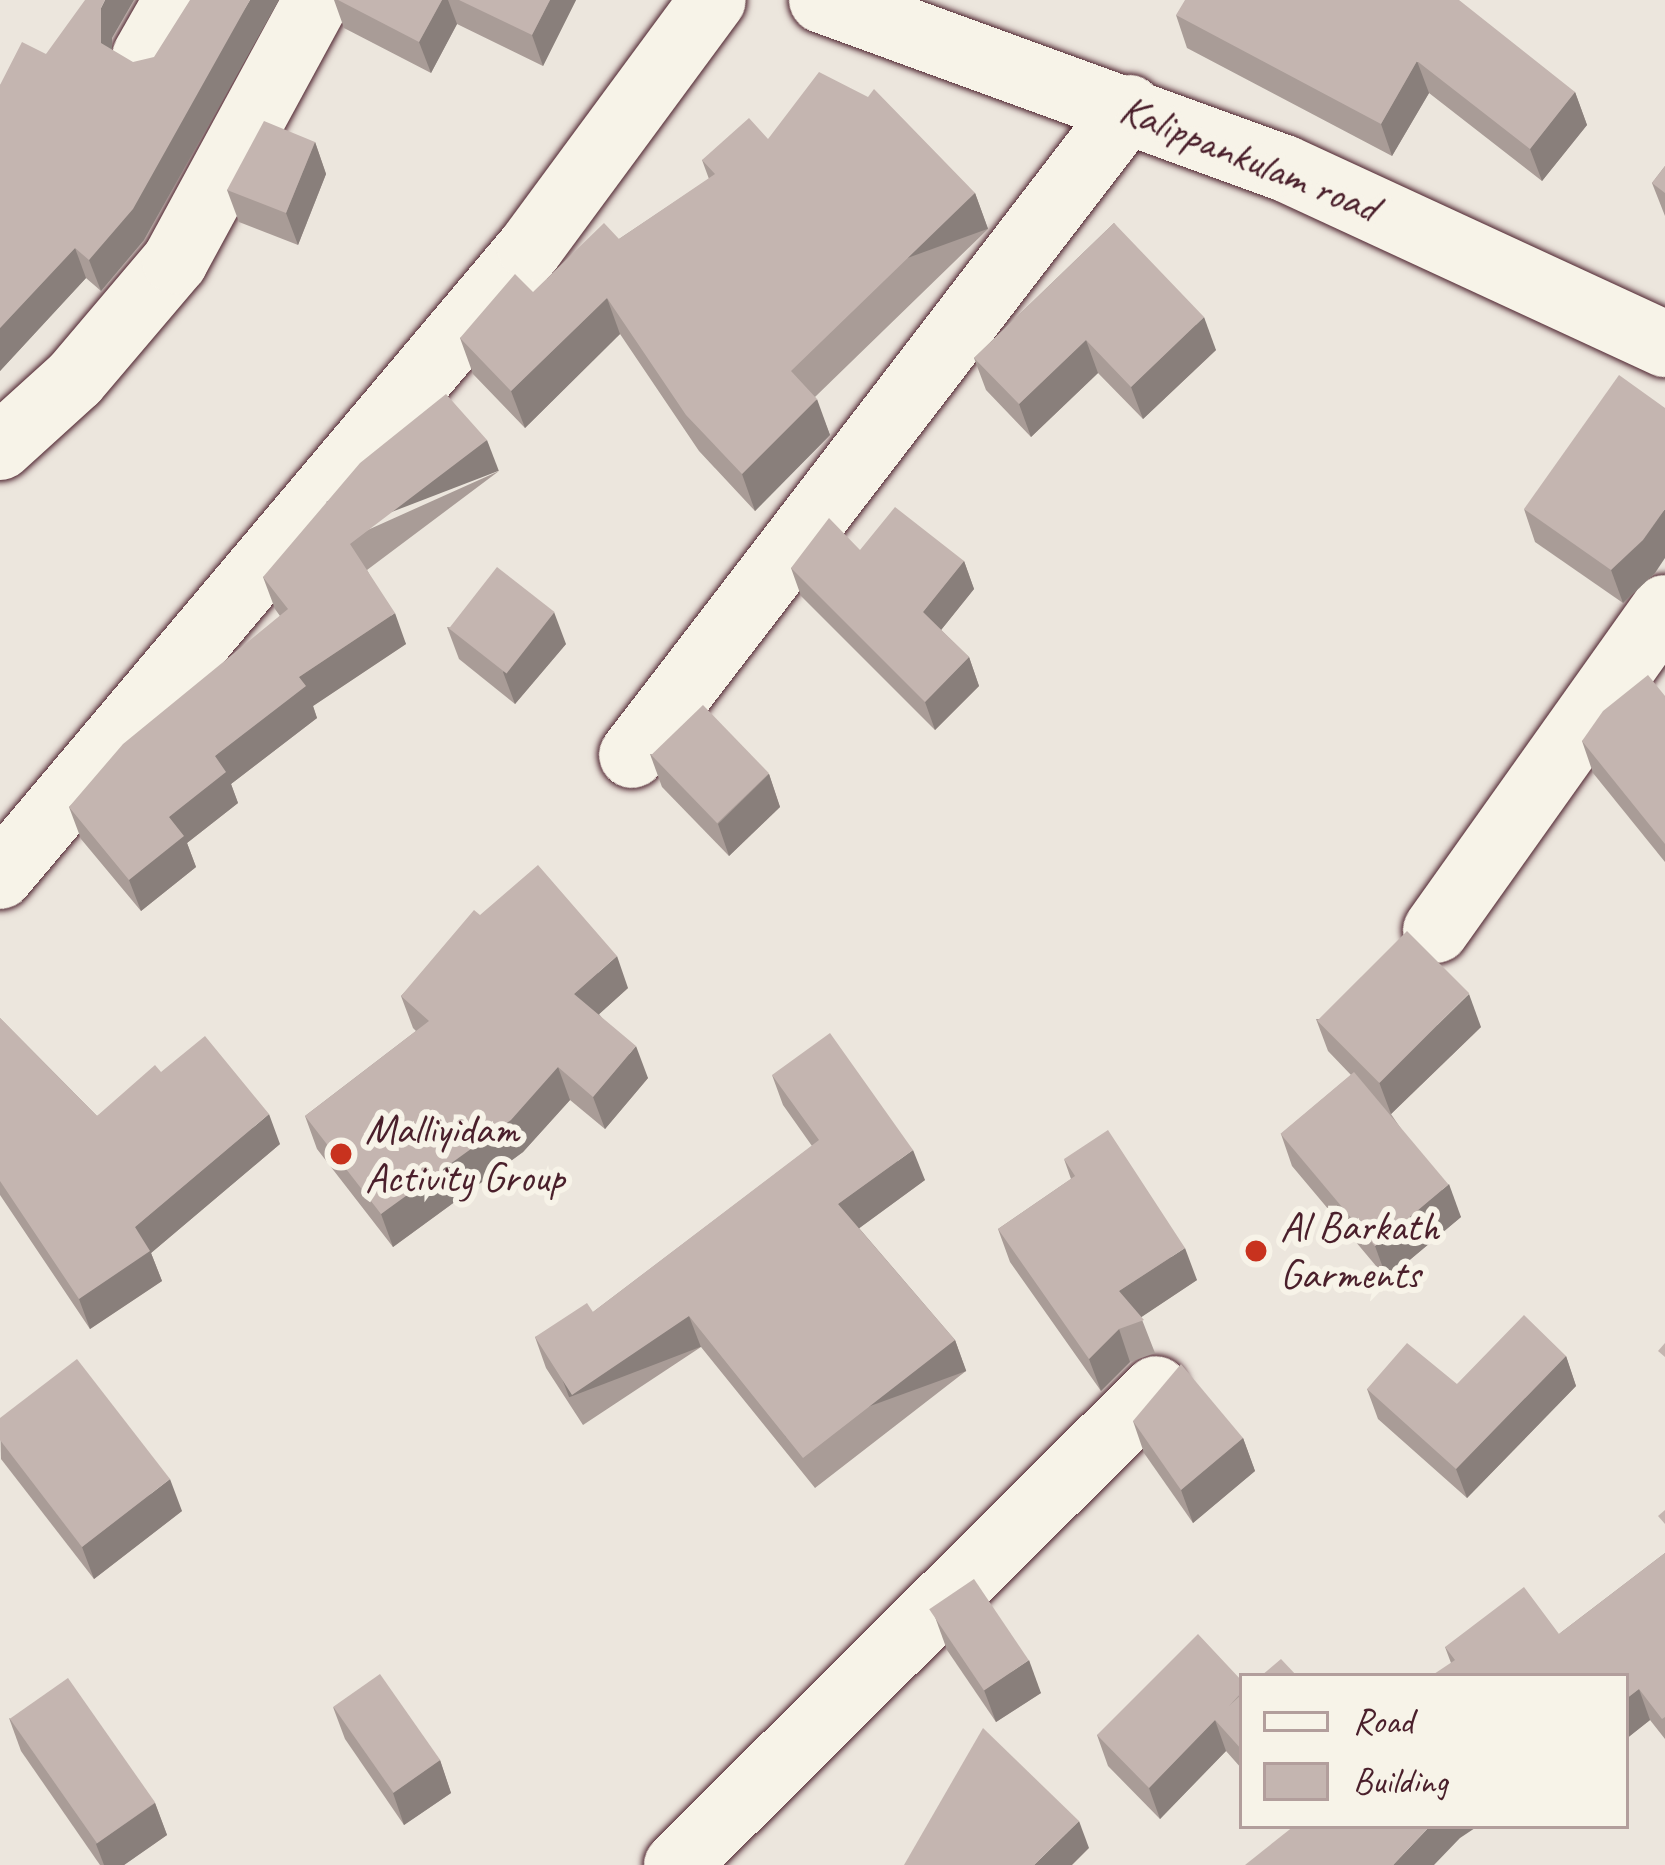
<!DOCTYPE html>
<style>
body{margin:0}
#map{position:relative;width:1665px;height:1865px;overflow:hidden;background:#ece6dd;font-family:Caveat,sans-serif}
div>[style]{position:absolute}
.roads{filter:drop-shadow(0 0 3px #4a1f2b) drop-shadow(0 0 3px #4a1f2b)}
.street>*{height:66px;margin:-33px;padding:0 33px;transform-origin:33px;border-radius:33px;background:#f7f3e8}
.secondary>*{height:66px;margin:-33px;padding:0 33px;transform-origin:33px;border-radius:33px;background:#f7f3e8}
.wall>*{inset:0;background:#a99c97}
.shaded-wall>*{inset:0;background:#897f7b;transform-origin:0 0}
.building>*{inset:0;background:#c4b5b0;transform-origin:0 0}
.dots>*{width:33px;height:33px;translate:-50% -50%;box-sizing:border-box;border:6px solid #f7f3e8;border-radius:50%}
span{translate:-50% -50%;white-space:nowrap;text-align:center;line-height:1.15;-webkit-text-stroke:12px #f7f3e8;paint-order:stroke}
.street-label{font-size:42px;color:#4a1f2b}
.poi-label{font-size:42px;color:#4a1f2b}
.left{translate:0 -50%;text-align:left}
.legend{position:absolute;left:1239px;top:1673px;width:390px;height:156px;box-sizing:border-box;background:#f7f3e8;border:3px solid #b29e9c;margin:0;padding:15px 21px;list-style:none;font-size:36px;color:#4a1f2b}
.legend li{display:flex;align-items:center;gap:24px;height:60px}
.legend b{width:60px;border:3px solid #b29e9c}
</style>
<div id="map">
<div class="roads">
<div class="street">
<i style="left:145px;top:56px;width:64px;rotate:-60.3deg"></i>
<i style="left:0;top:447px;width:101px;rotate:-42.2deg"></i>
<i style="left:75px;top:379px;width:155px;rotate:-49.7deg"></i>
<i style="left:175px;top:261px;width:297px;rotate:-61.5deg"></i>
<i style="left:632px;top:755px;width:816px;rotate:-52.47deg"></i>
<i style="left:0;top:876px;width:822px;rotate:-49.84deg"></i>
<i style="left:530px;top:248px;width:308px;rotate:-53.6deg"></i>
<i style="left:1436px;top:930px;width:395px;rotate:-54.6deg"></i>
<i style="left:677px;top:1865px;width:675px;rotate:-44.82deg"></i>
</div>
<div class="secondary">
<i style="left:822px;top:0;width:492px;rotate:20deg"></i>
<i style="left:1284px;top:168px;width:420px;rotate:24.8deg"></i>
</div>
</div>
<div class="wall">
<i style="clip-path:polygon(334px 0,576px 0,543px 66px,457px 24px,431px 73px,344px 28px)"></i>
<i style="clip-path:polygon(1176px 15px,1575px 92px,1587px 125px,1542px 181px,1429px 93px,1392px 156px,1187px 48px)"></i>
<i style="clip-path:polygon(112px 38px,112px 50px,144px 240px,101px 291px,86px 278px,0 371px,0 85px,46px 54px)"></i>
<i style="clip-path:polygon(768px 139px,975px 193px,988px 229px,815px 397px,830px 435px,755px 511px,699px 451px,620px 334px,525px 428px,473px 374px,460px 338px,619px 239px,709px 179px,702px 160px)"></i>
<i style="clip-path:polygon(315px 142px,326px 174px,298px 245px,239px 222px,227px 190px)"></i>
<i style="clip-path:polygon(1665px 166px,1665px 216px,1652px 183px)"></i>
<i style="clip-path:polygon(1114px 223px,1216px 350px,1143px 419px,1098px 373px,1031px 437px,986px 390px,974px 358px)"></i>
<i style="clip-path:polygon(499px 471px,367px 570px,406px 644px,313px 706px,317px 718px,231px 784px,238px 803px,187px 843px,196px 867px,141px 911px,81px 839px,69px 807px,280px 616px,275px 609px,263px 577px)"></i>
<i style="clip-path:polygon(1524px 509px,1655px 573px,1623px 603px,1535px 542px)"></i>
<i style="clip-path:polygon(860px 550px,964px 561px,974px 589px,941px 630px,969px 657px,979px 686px,935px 730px,801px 596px,791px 568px)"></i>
<i style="clip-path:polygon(447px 627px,566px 644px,515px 704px,459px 659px)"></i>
<i style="clip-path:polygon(1665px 696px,1665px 862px,1593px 773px,1582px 741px)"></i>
<i style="clip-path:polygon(650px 754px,769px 774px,780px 807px,729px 856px,662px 787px)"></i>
<i style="clip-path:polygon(480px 915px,628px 988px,599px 1014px,648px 1078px,605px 1129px,570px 1100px,523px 1152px,393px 1247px,317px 1149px,305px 1116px,416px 1031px,413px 1028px,401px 996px)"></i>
<i style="clip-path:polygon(0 1018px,97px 1116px,161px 1072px,280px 1144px,151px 1253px,162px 1281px,90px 1329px,0 1195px)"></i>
<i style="clip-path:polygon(1316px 1019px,1481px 1027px,1391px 1114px,1461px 1217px,1387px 1279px,1292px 1166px,1281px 1134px,1351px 1075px,1328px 1051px)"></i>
<i style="clip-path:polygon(772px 1075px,925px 1180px,859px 1228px,955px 1340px,966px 1371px,815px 1488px,701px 1347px,583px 1425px,546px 1368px,535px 1337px,593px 1312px,812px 1146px,783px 1105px)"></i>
<i style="clip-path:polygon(1064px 1159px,1197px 1280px,1141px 1317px,1155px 1353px,1130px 1362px,1101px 1391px,1010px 1262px,998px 1229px,1071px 1179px)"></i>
<i style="clip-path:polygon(1566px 1356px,1576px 1386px,1467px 1498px,1378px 1419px,1367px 1389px,1457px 1384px)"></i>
<i style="clip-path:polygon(0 1418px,182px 1511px,94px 1579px,1px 1459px)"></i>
<i style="clip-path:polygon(1133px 1421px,1243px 1438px,1255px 1471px,1193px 1523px,1144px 1453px)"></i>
<i style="clip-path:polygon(1665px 1553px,1665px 1739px,1650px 1720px,1626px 1739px,1626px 1676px,1451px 1663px,1445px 1647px,1559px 1634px)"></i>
<i style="clip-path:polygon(935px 1617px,1041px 1693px,996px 1722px,947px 1650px)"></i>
<i style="clip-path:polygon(1242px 1681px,1242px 1769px,1226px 1751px,1160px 1819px,1108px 1766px,1097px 1735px)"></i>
<i style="clip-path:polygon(333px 1707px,440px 1760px,451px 1793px,404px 1825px,345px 1739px)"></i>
<i style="clip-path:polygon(9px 1718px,155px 1803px,167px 1835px,124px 1865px,100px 1865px,21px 1751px)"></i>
</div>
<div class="shaded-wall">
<i style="clip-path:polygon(105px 0,134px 0,112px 38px,112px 74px,101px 43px,101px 8px)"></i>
<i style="clip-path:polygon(250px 0,279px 0,144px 240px,101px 291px,89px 260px)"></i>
<i style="clip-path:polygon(442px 0,448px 0,457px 24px,431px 73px,419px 42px)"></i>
<i style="clip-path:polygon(550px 0,576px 0,543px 66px,532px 35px)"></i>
<i style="clip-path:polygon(1417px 61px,1429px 93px,1392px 156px,1381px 124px)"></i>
<i style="clip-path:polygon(1575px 92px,1587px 125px,1542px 181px,1530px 149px)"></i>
<i style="clip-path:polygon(315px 142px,326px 174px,298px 245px,286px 213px)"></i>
<i style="left:975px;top:193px;width:38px;height:256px;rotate:70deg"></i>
<i style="clip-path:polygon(75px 248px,86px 278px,0 371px,0 328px)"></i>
<i style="clip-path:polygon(607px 298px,620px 334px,525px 428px,511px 391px)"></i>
<i style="clip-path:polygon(1204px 317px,1216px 350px,1143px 419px,1131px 387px)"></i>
<i style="clip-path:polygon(1086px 340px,1098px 373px,1031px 437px,1019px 404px)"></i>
<i style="clip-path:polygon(817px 399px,830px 435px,755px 511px,742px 474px)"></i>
<i style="left:487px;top:440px;width:33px;height:172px;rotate:69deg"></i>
<i style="clip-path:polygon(1665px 509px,1665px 558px,1655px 573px,1623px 603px,1611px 570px)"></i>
<i style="clip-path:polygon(964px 561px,974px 589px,933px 640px,923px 612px)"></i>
<i style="clip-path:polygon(554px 612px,566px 644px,515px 704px,503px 672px)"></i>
<i style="clip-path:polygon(395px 613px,406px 644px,313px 706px,317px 718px,231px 784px,238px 803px,187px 843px,196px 867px,141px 911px,129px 880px,169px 817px,215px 756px,299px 677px)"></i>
<i style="clip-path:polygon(969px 657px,979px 686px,935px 730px,925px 702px)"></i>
<i style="clip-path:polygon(769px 774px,780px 807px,729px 856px,718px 824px)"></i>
<i style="clip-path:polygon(617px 956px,628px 988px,586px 1026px,574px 994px)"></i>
<i style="clip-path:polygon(1469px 994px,1481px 1027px,1391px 1114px,1379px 1082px)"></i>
<i style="clip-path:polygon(636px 1046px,648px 1078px,605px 1129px,593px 1097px)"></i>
<i style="clip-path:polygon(558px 1067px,570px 1100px,523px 1152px,393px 1247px,381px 1214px)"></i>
<i style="clip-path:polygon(269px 1114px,280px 1144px,151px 1253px,162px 1281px,90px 1329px,79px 1299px,135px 1227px)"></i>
<i style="clip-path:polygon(913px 1150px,925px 1180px,850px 1235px,838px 1204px)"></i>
<i style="clip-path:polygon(1449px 1184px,1461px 1217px,1387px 1279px,1375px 1246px)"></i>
<i style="clip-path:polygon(1185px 1248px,1197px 1280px,1131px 1324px,1119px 1291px)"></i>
<i style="left:689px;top:1316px;width:33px;height:141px;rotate:69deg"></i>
<i style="clip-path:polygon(1119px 1329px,1130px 1362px,1101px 1391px,1089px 1359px)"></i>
<i style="left:955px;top:1340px;width:33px;height:192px;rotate:70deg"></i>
<i style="clip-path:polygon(1566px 1356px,1576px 1386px,1467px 1498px,1456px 1469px)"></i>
<i style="clip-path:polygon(1243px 1438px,1255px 1471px,1193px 1523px,1181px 1490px)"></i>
<i style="clip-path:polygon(170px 1479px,182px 1511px,94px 1579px,82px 1547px)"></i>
<i style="clip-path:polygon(1029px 1660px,1041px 1693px,996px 1722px,984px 1690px)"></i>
<i style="clip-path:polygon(1639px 1689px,1650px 1720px,1626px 1739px,1626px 1699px)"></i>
<i style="clip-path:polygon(1215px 1720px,1226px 1751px,1160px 1819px,1149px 1788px)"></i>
<i style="clip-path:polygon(440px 1760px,451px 1793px,404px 1825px,393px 1793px)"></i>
<i style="clip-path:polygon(155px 1803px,167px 1835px,124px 1865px,104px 1865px,96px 1844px)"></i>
<i style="clip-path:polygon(1079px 1821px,1089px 1848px,1072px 1865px,1034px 1865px)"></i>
<i style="clip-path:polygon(1430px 1826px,1478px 1826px,1460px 1838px,1434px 1865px,1393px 1865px)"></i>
</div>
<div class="building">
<i style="clip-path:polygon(85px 0,105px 0,101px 8px,101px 43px,133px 62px,154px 57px,190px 0,250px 0,133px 209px,89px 260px,75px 248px,0 328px,0 85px,22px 42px,46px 54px)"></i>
<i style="clip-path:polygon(338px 0,442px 0,419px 42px)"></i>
<i style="clip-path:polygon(459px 0,550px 0,532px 35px)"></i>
<i style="clip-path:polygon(1185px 0,1459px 0,1575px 92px,1530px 149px,1417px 61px,1381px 124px,1176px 15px)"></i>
<i style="clip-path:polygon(819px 72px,868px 97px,874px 89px,975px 193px,791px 371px,817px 399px,742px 474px,686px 415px,607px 298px,511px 391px,460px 338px,515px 274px,533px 292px,604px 223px,619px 239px,715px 174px,702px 160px,749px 118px,768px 139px)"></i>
<i style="clip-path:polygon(264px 121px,315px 142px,286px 213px,227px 190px)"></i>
<i style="clip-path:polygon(1665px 166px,1665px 193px,1652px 183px)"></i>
<i style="clip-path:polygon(1114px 223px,1204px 317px,1131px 387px,1086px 340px,1019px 404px,974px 358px)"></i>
<i style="clip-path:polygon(1619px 375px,1665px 408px,1665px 509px,1643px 540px,1611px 570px,1524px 509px)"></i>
<i style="clip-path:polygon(446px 394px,487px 440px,350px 544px,395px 613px,299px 677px,306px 686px,215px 756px,226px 772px,169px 817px,184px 836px,129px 880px,69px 807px,123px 744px,288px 609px,263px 577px,360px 463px)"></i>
<i style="clip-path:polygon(895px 507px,964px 561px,923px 612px,969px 657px,925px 702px,791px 568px,829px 518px,860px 550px)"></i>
<i style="left:497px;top:567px;width:73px;height:78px;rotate:38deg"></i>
<i style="clip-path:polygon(1648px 675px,1665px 696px,1665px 844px,1582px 741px,1603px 711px)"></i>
<i style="left:703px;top:705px;width:95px;height:72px;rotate:46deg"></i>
<i style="clip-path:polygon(538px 865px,617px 956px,574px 994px,636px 1046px,593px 1097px,558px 1067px,511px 1120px,381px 1214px,305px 1116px,429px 1021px,401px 996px,474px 910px,480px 915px)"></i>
<i style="left:1407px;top:931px;width:88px;height:127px;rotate:45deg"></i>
<i style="clip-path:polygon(0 1018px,97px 1116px,155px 1065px,161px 1072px,205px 1036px,269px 1114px,135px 1227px,150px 1251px,79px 1299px,0 1181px)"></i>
<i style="clip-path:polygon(830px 1033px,913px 1150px,838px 1204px,955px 1340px,803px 1458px,689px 1316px,572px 1395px,535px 1337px,587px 1303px,593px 1312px,819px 1140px,772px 1075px)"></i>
<i style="left:1354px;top:1072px;width:147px;height:96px;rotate:50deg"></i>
<i style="clip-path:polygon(1108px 1130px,1185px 1248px,1119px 1291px,1144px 1320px,1119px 1329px,1089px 1359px,998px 1229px,1075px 1176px,1064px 1159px)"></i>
<i style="clip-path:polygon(1524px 1315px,1566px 1356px,1456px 1469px,1367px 1389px,1407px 1343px,1457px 1384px)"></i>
<i style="clip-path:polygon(1665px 1343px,1665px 1357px,1658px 1351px)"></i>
<i style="clip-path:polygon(77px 1359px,170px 1479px,82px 1547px,0 1440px,0 1418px)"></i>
<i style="clip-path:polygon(1181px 1364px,1243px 1438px,1181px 1490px,1133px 1421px)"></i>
<i style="clip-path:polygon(1665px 1510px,1665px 1524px,1658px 1516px)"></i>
<i style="clip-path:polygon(1665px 1553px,1665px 1717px,1662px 1719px,1639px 1689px,1626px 1699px,1626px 1676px,1431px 1676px,1455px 1660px,1445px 1647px,1524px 1587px,1559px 1634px)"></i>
<i style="left:974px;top:1579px;width:98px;height:54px;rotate:56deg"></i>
<i style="clip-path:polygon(1198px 1634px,1242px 1681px,1242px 1692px,1229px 1706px,1242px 1694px,1242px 1750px,1215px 1720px,1149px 1788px,1097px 1735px)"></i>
<i style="clip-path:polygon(1281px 1659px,1297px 1676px,1261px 1676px)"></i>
<i style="left:380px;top:1674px;width:105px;height:57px;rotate:55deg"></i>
<i style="left:68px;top:1678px;width:152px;height:71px;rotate:55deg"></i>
<i style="clip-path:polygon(983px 1728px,1079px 1821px,1034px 1865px,904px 1865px)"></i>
<i style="clip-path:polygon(1294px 1826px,1430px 1826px,1393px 1865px,1245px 1865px)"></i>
</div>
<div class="dots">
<i style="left:341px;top:1154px;background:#c8321e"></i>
<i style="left:1256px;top:1251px;background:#c8321e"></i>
</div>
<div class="street-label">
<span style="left:1249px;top:159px;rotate:22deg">Kalippankulam road</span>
</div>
<div class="poi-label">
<span class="left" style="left:365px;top:1154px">Malliyidam<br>Activity Group</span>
<span class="left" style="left:1280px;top:1251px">Al Barkath<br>Garments</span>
</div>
<ul class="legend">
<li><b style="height:15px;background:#f7f3e8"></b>Road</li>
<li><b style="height:33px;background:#c4b5b0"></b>Building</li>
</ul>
</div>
